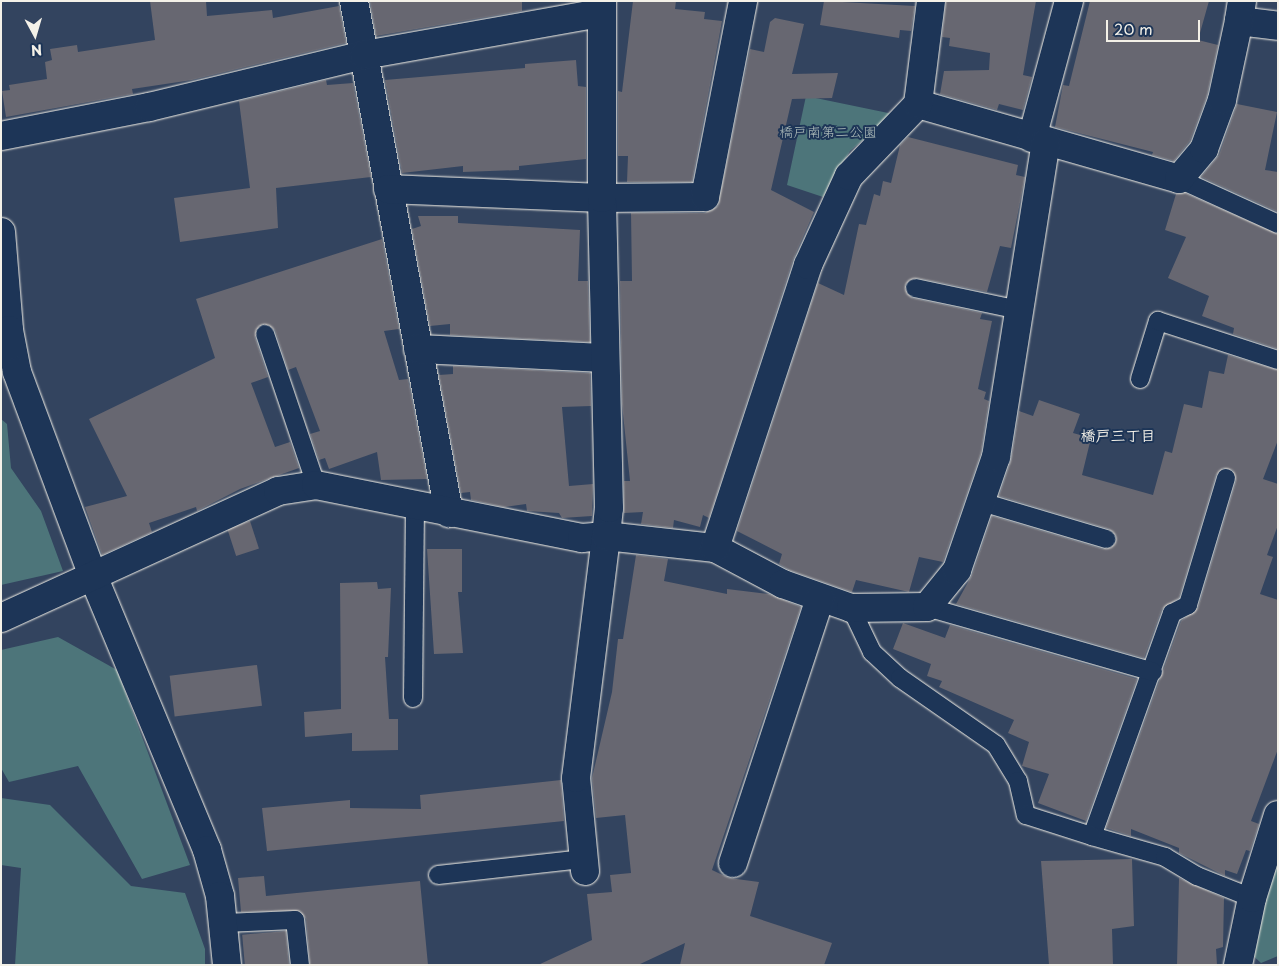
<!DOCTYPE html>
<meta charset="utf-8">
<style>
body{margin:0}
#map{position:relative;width:1279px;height:966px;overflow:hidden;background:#33445f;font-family:"Playpen Sans","Klee One",sans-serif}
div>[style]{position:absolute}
.green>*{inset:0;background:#4d757a}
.building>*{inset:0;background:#676771;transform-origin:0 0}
.roads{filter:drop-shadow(0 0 1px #f4f1e8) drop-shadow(0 0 1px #f4f1e8)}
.lane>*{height:18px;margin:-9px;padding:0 9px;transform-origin:9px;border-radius:9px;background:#1d3557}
.street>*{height:28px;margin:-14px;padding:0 14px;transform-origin:14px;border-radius:14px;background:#1d3557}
span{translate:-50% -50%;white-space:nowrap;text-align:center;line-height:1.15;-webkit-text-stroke:4px #1d3557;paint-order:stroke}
.park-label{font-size:14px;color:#b1bfbc}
.neighbourhood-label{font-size:15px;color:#f4f1e8;font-weight:700}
.frame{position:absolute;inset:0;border:2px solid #f4f1e8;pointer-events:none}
.north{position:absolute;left:10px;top:10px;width:50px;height:50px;-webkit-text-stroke:4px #1d3557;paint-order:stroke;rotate:174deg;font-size:14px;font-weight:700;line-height:20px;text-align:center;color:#f4f1e8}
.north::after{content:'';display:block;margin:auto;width:18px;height:22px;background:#f4f1e8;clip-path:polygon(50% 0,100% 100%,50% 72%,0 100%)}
.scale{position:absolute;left:1106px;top:20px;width:94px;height:22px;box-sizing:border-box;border:2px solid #f4f1e8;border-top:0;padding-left:6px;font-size:15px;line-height:18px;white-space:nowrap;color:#f4f1e8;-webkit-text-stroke:4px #1d3557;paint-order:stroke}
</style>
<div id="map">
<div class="green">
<i style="clip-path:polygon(806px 96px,893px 114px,850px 151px,823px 197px,787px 185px)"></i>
<i style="clip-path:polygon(1px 419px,7px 424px,11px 468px,41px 511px,63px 571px,1px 585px)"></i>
<i style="clip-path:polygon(58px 637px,117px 670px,190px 865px,142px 879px,78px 766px,9px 782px,1px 768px,1px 650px)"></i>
<i style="clip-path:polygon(1px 798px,50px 805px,131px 886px,185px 893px,205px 949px,205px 965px,15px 965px,21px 868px,1px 865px)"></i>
<i style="clip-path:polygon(1278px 860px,1278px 956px,1261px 963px,1249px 952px)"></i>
</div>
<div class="building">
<i style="clip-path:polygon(150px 1px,206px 1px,207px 16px,272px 10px,273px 18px,339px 6px,346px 43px,192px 80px,132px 89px,133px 94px,6px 117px,2px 91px,10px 90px,9px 85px,47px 79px,45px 62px,52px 60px,50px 49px,77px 45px,78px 52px,155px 40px)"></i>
<i style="clip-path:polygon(370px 1px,522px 1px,522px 11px,376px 36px)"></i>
<i style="clip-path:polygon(633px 1px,676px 1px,675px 9px,705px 12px,704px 19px,722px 21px,692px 182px,627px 182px,628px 156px,618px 156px,618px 91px,622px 92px)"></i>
<i style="clip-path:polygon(824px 1px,915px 6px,911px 31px,900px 30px,899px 38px,820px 25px)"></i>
<i style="clip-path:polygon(946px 1px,1036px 1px,1023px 75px,1032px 77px,1023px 110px,999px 104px,997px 110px,940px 94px,944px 71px,989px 70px,990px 53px,949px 46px,950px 38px,942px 37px)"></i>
<i style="clip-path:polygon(1090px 1px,1209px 1px,1198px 40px,1218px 45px,1207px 96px,1190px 141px,1174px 161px,1152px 155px,1153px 152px,1055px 127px,1063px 85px,1069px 86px)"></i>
<i style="clip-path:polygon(775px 18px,804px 24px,792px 74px,838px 73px,832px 98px,792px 99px,771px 190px,814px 212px,793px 260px,709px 518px,703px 515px,700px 527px,674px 520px,673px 528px,641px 524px,643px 512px,624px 513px,624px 481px,630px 481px,622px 404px,620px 281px,632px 281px,631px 213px,705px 213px,718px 206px,750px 49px,764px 52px,770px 22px)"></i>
<i style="clip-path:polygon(576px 60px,578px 86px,586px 87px,586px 159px,519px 166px,519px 170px,463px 172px,463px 166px,402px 173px,385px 80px,525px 68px,525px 64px)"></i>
<i style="clip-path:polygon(326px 80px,327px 85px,353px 83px,371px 177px,276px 188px,278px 228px,180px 242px,174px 198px,250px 188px,239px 101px)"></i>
<i style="clip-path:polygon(1237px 104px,1277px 112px,1265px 170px,1278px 172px,1278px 212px,1201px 177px,1219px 155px)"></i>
<i style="clip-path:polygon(908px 137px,1018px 165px,1016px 175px,1025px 177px,1011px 248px,1000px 246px,987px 292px,917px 278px,905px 285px,912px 298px,982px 313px,980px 319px,992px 321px,978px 389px,986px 392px,984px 399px,989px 401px,981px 453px,943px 562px,919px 557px,909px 592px,856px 580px,852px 592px,789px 570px,779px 564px,782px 554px,737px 531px,818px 283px,844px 295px,859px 224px,866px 225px,874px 194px,880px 196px,883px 181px,891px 183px,900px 145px)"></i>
<i style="clip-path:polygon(1185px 193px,1278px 234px,1278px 349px,1233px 334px,1234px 328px,1202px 316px,1209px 296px,1168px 278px,1186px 237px,1165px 230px,1176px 194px)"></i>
<i style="clip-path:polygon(418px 216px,458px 216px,458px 223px,580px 230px,578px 281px,588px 281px,590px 342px,450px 335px,450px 324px,430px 326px,412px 229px,421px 226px)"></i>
<i style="clip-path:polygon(382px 239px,399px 329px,384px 331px,399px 380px,408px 379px,427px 479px,381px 480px,377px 452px,329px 469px,325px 458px,319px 460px,310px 434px,320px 431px,296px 367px,288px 370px,275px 330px,262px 324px,255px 337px,268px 377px,251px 383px,275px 447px,290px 442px,299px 468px,240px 489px,197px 511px,196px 507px,149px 523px,152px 532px,102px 555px,85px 507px,127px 496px,89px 419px,215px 358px,196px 299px)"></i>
<i style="clip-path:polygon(1228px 355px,1278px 370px,1278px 440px,1263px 479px,1278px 484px,1278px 525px,1267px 555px,1273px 557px,1260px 594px,1278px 600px,1278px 749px,1251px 821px,1259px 824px,1250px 851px,1246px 850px,1237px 874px,1225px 870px,1225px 876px,1179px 853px,1179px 848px,1131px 829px,1131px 836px,1106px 828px,1181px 621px,1198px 608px,1236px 481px,1233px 470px,1223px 468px,1216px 475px,1179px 598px,1162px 609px,1144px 658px,956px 604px,972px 575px,992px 516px,1103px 549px,1116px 542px,1116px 536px,1109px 529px,999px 496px,1011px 460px,1019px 411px,1033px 416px,1039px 400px,1080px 414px,1073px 433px,1091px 438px,1082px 475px,1153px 495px,1165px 451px,1172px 453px,1184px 404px,1202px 408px,1209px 371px,1224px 374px)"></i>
<i style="clip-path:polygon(453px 366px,590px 373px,591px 406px,562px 407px,569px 486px,593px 484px,592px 516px,562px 518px,559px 513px,527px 511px,526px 504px,504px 507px,471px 500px,470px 492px,461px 493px,439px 375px,453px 374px)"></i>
<i style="left:250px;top:521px;width:29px;height:24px;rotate:72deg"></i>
<i style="clip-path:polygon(427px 549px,462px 549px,462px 592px,458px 592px,463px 653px,434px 654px)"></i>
<i style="clip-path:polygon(636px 555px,668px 559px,664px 581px,727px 594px,727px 589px,769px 594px,801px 607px,712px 870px,729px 878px,759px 882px,750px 916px,832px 943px,824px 965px,680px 965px,685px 943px,638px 965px,538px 965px,592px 940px,587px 894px,612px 892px,610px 875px,631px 873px,625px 815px,596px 818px,592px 778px,612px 692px,618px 639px,623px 639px)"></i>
<i style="clip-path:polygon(377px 582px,378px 589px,391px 588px,388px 657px,385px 657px,389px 719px,398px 719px,398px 750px,352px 751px,352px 733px,305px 737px,304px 712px,341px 709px,340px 583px)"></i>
<i style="clip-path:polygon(903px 623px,945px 638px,950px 625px,1137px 679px,1086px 821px,1038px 803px,1049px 774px,1022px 766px,1029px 742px,1008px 733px,1014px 720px,939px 687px,942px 681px,927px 676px,931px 664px,893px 649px)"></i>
<i style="left:257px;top:665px;width:41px;height:88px;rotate:83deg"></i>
<i style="clip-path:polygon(561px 780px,564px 821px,267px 851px,262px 808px,350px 800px,350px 808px,421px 809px,420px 795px)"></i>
<i style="clip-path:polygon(1132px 859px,1134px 926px,1112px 929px,1113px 965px,1049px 965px,1041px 861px)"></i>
<i style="clip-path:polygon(264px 876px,266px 896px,420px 881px,428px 965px,310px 965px,306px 919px,300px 911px,241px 912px,238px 878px)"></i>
<i style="clip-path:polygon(1179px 878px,1224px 898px,1223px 947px,1216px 949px,1217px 965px,1177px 965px)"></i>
<i style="left:286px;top:931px;width:34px;height:44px;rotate:85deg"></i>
</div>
<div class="roads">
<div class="lane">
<i style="left:1179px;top:179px;width:109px;rotate:24.4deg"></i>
<i style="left:915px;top:288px;width:106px;rotate:11.9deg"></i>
<i style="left:265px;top:334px;width:159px;rotate:71.3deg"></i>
<i style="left:1140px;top:379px;width:61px;rotate:-72.8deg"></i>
<i style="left:1158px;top:321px;width:126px;rotate:18deg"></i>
<i style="left:1226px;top:478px;width:133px;rotate:106.7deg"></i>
<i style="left:1188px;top:605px;width:18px;rotate:153deg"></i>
<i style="left:1172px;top:613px;width:237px;rotate:109.7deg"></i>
<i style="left:1092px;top:836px;width:76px;rotate:16deg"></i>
<i style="left:1165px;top:857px;width:37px;rotate:31deg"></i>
<i style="left:1197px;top:876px;width:59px;rotate:21.8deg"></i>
<i style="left:978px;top:501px;width:134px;rotate:16.5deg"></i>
<i style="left:927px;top:607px;width:235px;rotate:16deg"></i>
<i style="left:851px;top:608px;width:49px;rotate:64.5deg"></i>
<i style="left:872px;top:652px;width:38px;rotate:43deg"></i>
<i style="left:900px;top:678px;width:117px;rotate:34.9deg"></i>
<i style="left:996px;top:745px;width:42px;rotate:58.6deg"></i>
<i style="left:1018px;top:781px;width:35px;rotate:77deg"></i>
<i style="left:1026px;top:815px;width:69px;rotate:17.7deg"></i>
<i style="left:413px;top:698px;width:192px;rotate:-89.4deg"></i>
<i style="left:438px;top:875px;width:147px;rotate:-6.3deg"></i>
<i style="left:224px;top:923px;width:71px;rotate:-2.4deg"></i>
<i style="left:295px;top:920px;width:45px;rotate:83.7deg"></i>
</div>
<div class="street">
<i style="left:354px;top:1px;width:521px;rotate:79.49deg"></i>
<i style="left:1242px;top:1px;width:20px;rotate:99deg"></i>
<i style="left:1239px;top:21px;width:39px;rotate:7deg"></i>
<i style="left:918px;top:104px;width:272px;rotate:16deg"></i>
<i style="left:1179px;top:179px;width:39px;rotate:-50deg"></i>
<i style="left:1204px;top:149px;width:52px;rotate:-69.8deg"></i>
<i style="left:1222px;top:100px;width:81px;rotate:-77.9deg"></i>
<i style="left:1px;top:136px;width:151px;rotate:-11.1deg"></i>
<i style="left:149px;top:107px;width:221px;rotate:-13.6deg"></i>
<i style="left:364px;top:55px;width:240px;rotate:-10.1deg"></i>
<i style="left:1032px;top:138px;width:142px;rotate:-74.9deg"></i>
<i style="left:388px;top:189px;width:214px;rotate:2.4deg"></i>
<i style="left:602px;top:198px;width:103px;rotate:-0.6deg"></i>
<i style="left:705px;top:197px;width:200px;rotate:-79deg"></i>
<i style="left:1px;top:232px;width:98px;rotate:85.3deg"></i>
<i style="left:9px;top:330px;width:43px;rotate:79.2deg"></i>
<i style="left:17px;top:372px;width:218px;rotate:69.6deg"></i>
<i style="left:93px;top:576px;width:297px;rotate:67.4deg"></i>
<i style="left:207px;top:850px;width:48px;rotate:74.2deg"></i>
<i style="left:220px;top:896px;width:69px;rotate:84.2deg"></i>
<i style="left:418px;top:349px;width:187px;rotate:2.8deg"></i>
<i style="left:715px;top:548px;width:77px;rotate:27.9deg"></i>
<i style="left:783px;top:584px;width:72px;rotate:19.4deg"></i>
<i style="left:851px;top:608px;width:76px;rotate:-0.8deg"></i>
<i style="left:927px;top:607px;width:48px;rotate:-51deg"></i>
<i style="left:957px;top:570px;width:120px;rotate:-71deg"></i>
<i style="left:996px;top:457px;width:319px;rotate:-81deg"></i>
<i style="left:1px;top:618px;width:305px;rotate:-24.6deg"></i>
<i style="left:278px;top:491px;width:38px;rotate:-9deg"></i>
<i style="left:316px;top:485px;width:271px;rotate:11.3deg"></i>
<i style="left:582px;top:538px;width:24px;rotate:-5deg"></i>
<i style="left:606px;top:536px;width:28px;rotate:-84deg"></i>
<i style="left:609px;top:508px;width:310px;rotate:-91.3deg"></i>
<i style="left:602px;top:198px;width:197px;rotate:-90deg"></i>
<i style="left:733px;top:863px;width:279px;rotate:-71.8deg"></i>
<i style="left:585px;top:871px;width:93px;rotate:-95.5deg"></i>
<i style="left:576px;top:778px;width:244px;rotate:-82.9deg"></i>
<i style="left:606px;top:536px;width:110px;rotate:6.3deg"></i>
<i style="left:715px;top:548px;width:298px;rotate:-71.8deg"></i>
<i style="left:808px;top:265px;width:98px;rotate:-65.3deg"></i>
<i style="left:849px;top:176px;width:100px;rotate:-46.2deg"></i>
<i style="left:918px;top:104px;width:104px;rotate:-82.8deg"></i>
<i style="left:1238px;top:965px;width:68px;rotate:-78.2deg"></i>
<i style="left:1252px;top:898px;width:87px;rotate:-72.6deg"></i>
</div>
</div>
<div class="park-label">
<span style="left:828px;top:132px">橋戸南第二公園</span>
</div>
<div class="neighbourhood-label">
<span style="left:1118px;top:435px">橋戸三丁目</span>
</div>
<div class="frame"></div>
<div class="north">N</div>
<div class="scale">20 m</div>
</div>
